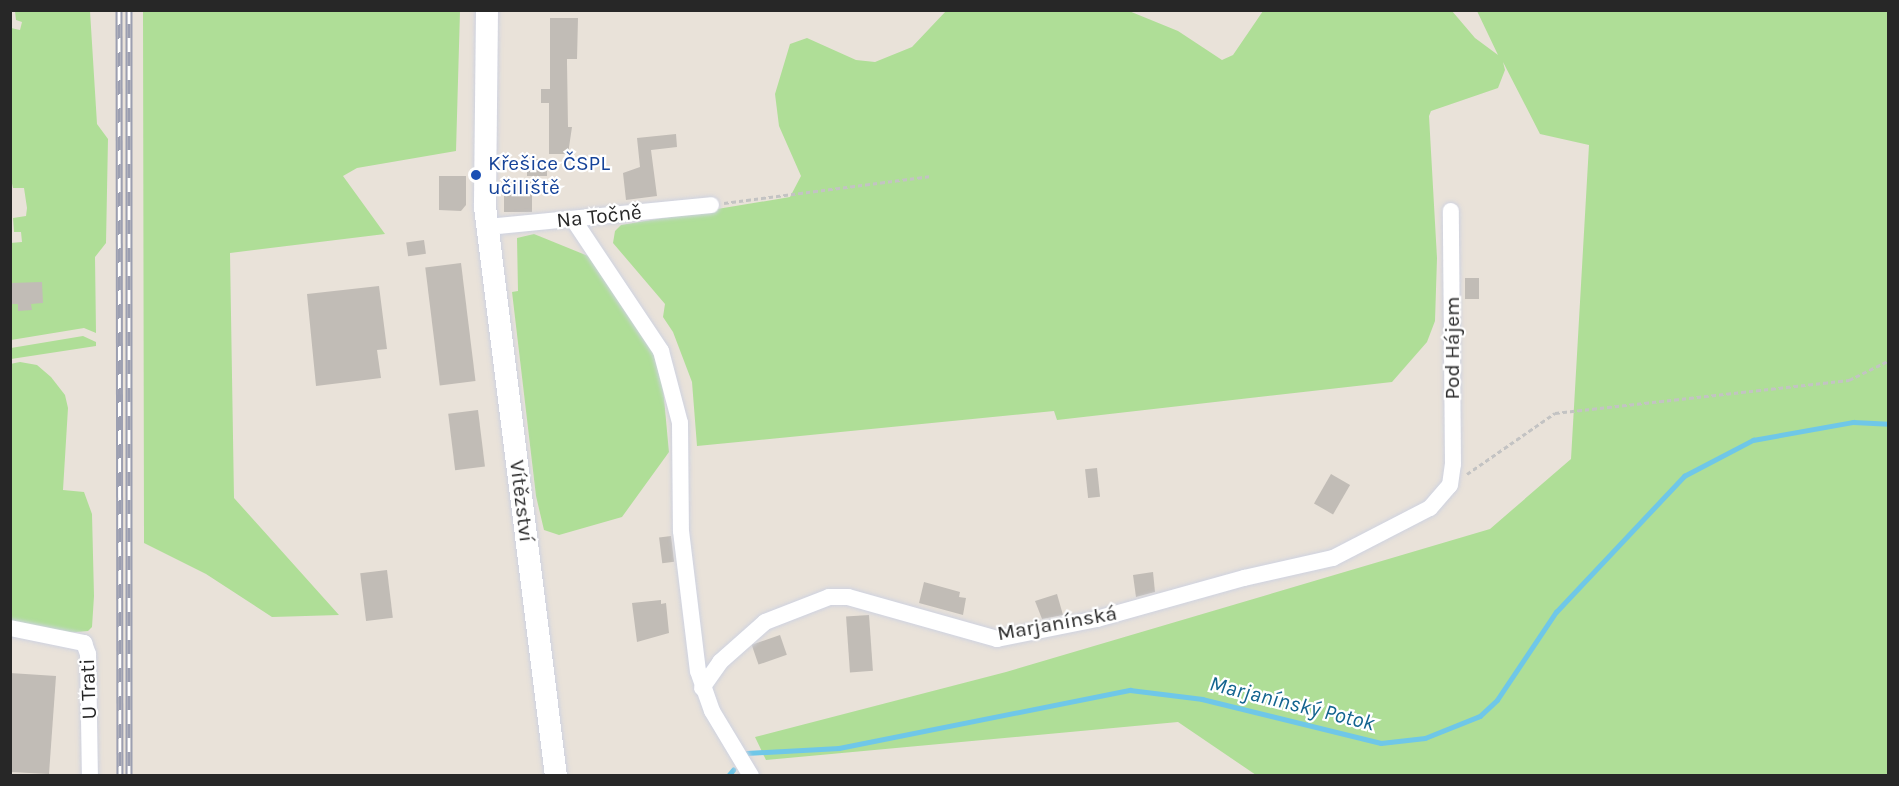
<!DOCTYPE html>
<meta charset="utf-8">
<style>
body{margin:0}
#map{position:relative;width:1899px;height:786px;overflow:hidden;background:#e9e2d9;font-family:Karla,sans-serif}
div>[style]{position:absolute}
.green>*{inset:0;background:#afde97}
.stream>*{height:4.5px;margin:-2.25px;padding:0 2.25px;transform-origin:2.25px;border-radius:2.25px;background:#6fc7e8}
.building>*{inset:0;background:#c1bcb6;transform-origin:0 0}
.path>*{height:3px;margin-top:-1.5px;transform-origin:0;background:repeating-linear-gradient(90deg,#c3c3c3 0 4.5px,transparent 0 7.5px)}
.roads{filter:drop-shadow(0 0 2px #ced2e0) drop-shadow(0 0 2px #ced2e0)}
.street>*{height:16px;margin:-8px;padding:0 8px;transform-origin:8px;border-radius:8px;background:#fff}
.secondary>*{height:22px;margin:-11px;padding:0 11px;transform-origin:11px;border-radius:11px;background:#fff}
.rail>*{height:7px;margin-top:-3.5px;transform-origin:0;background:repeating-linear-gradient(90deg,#fff 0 14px,#9c9fb1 0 28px);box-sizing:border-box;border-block:2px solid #9c9fb1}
.dots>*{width:16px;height:16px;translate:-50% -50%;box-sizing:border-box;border:3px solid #fff;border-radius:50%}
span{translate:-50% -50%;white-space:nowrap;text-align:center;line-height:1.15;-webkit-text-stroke:4.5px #fff;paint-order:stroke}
.transit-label{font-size:21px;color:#164399}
.left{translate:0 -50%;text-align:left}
.street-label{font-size:21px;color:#272727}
.water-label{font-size:22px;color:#13648f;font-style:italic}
.frame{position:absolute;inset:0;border:12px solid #272727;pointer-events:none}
</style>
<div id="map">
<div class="green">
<i style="clip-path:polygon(15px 11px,90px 11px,97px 124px,108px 139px,106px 243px,95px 257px,96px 333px,84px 328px,11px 340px,10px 243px,22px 242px,21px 232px,14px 232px,13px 218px,26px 216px,27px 208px,24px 188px,13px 188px,11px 179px,11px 28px,20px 30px,22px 22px,16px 20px)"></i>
<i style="clip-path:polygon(143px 11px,460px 11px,456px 151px,357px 168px,343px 176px,385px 234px,230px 253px,234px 498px,339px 615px,272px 617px,206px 574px,144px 543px)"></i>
<i style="clip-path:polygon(946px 11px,1129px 11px,1178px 31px,1222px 60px,1233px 55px,1263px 11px,1452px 11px,1475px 38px,1498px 55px,1477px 11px,1888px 11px,1888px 775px,1256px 775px,1178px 722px,766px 760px,755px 737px,1006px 672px,1490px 529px,1571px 459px,1589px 145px,1540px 134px,1503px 62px,1505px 70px,1498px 88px,1431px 111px,1429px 116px,1437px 258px,1435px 321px,1427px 342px,1392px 382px,1057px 420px,1054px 411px,697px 446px,692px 382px,673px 332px,663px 317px,665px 304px,613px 243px,615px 231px,621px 225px,790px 197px,801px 176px,779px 126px,775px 94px,790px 44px,807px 38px,856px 60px,875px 62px,912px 47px)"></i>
<i style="clip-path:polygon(534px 234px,593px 258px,650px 341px,663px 387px,668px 442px,669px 452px,622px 517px,559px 535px,544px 530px,536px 496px,512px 292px,518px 291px,517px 238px)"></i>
<i style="clip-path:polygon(83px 336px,96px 342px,96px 346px,11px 359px,11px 348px)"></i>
<i style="clip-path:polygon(20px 362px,37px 365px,51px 377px,65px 395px,68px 408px,63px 490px,84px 492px,92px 514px,94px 596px,92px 627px,88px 631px,66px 633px,11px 625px,10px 364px)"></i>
</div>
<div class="stream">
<i style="left:747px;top:753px;width:92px;rotate:-3.1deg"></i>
<i style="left:839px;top:748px;width:297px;rotate:-11.3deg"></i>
<i style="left:1130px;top:690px;width:73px;rotate:7.1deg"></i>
<i style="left:1202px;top:699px;width:184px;rotate:13.8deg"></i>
<i style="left:1381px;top:743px;width:44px;rotate:-6.5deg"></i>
<i style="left:1425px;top:738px;width:59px;rotate:-21.8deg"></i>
<i style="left:1480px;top:716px;width:23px;rotate:-43deg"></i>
<i style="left:1497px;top:700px;width:106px;rotate:-56.2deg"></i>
<i style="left:1556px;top:612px;width:187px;rotate:-46.7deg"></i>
<i style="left:1684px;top:476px;width:78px;rotate:-27.6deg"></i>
<i style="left:1753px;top:440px;width:102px;rotate:-10.2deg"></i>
<i style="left:1853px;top:422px;width:35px;rotate:3deg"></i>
<i style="left:728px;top:776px;width:8px;rotate:-50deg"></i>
</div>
<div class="building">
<i style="clip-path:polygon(550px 18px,578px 18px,577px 59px,567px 59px,567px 63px,568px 127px,572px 127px,568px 154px,549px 154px,549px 103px,541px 103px,541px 89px,550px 89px)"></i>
<i style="clip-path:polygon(676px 134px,677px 147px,651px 150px,657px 196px,626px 200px,623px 173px,640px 167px,637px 138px)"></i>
<i style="left:527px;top:159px;width:20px;height:17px"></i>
<i style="clip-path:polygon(439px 176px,466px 176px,466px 205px,461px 211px,439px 210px)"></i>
<i style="left:504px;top:182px;width:28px;height:30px"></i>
<i style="left:424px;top:240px;width:14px;height:18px;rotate:82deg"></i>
<i style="left:461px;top:263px;width:119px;height:36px;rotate:83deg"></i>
<i style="left:1465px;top:278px;width:14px;height:21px"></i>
<i style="clip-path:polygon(42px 282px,43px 303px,31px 304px,32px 310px,18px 311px,18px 304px,10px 304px,10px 283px)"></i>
<i style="clip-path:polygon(379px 286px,387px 349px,377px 350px,381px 378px,316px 386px,307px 294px)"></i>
<i style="left:478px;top:410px;width:57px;height:30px;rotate:83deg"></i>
<i style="left:1097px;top:468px;width:29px;height:12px;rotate:84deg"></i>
<i style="left:1331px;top:474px;width:22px;height:34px;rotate:30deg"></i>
<i style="left:671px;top:536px;width:26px;height:12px;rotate:83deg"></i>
<i style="left:387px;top:570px;width:48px;height:27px;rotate:83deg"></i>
<i style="clip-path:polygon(1153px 572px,1155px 592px,1136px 597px,1133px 575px)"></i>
<i style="clip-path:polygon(924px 582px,960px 592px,959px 597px,966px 598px,963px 615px,919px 603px)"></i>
<i style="clip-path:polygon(1057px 594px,1063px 615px,1042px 619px,1035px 601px)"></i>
<i style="clip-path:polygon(661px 600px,661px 604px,666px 603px,669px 633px,637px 642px,632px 603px)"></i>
<i style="left:869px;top:615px;width:56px;height:23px;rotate:86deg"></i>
<i style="left:780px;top:635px;width:21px;height:30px;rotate:71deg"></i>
<i style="clip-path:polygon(10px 673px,56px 676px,49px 774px,10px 772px)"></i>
</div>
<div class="path">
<i style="left:724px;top:203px;width:209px;rotate:-7.4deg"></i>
<i style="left:1467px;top:474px;width:107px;rotate:-34.7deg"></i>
<i style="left:1555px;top:413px;width:296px;rotate:-6.4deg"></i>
<i style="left:1849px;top:380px;width:43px;rotate:-26deg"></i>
</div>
<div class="roads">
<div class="street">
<i style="left:573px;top:219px;width:159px;rotate:56.3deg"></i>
<i style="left:661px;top:351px;width:74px;rotate:75.2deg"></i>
<i style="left:680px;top:423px;width:108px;rotate:89.5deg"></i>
<i style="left:681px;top:531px;width:141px;rotate:83.1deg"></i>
<i style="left:698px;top:671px;width:42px;rotate:70.7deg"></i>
<i style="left:712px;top:711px;width:76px;rotate:59deg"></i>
<i style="left:488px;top:227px;width:224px;rotate:-5.6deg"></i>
<i style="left:10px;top:628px;width:76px;rotate:11.5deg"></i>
<i style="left:84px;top:643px;width:12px;rotate:70deg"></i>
<i style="left:88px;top:654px;width:122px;rotate:89.1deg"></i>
<i style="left:702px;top:688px;width:32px;rotate:-55deg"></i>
<i style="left:720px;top:662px;width:60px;rotate:-41.6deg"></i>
<i style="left:765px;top:622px;width:69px;rotate:-21.3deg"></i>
<i style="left:829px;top:597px;width:19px"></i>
<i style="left:848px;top:597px;width:155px;rotate:15.7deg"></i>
<i style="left:997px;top:639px;width:102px;rotate:-11.3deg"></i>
<i style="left:1097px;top:619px;width:153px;rotate:-15.6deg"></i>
<i style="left:1244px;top:578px;width:91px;rotate:-12.7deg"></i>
<i style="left:1333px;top:558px;width:109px;rotate:-27.3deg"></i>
<i style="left:1430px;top:508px;width:30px;rotate:-49deg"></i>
<i style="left:1450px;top:485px;width:21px;rotate:-82deg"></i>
<i style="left:1453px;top:464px;width:253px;rotate:-90.5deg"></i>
</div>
<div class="secondary">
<i style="left:487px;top:10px;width:197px;rotate:90.6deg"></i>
<i style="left:485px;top:207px;width:573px;rotate:82.89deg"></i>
</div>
</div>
<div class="rail">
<i style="left:119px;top:10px;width:766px;rotate:89.93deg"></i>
<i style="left:129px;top:10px;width:766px;rotate:90deg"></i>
</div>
<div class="dots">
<i style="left:476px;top:175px;background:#1a4fb4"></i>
</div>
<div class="transit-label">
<span class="left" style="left:488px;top:175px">Křešice ČSPL<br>učiliště</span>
</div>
<div class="street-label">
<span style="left:599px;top:216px;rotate:-6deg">Na Točně</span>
<span style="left:1452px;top:348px;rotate:-90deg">Pod Hájem</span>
<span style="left:522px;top:501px;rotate:83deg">Vítězství</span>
<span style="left:1057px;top:623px;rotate:-10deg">Marjanínská</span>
<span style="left:88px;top:689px;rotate:-92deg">U Trati</span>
</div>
<div class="water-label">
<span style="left:1292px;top:704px;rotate:14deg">Marjanínský Potok</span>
</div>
<div class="frame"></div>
</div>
